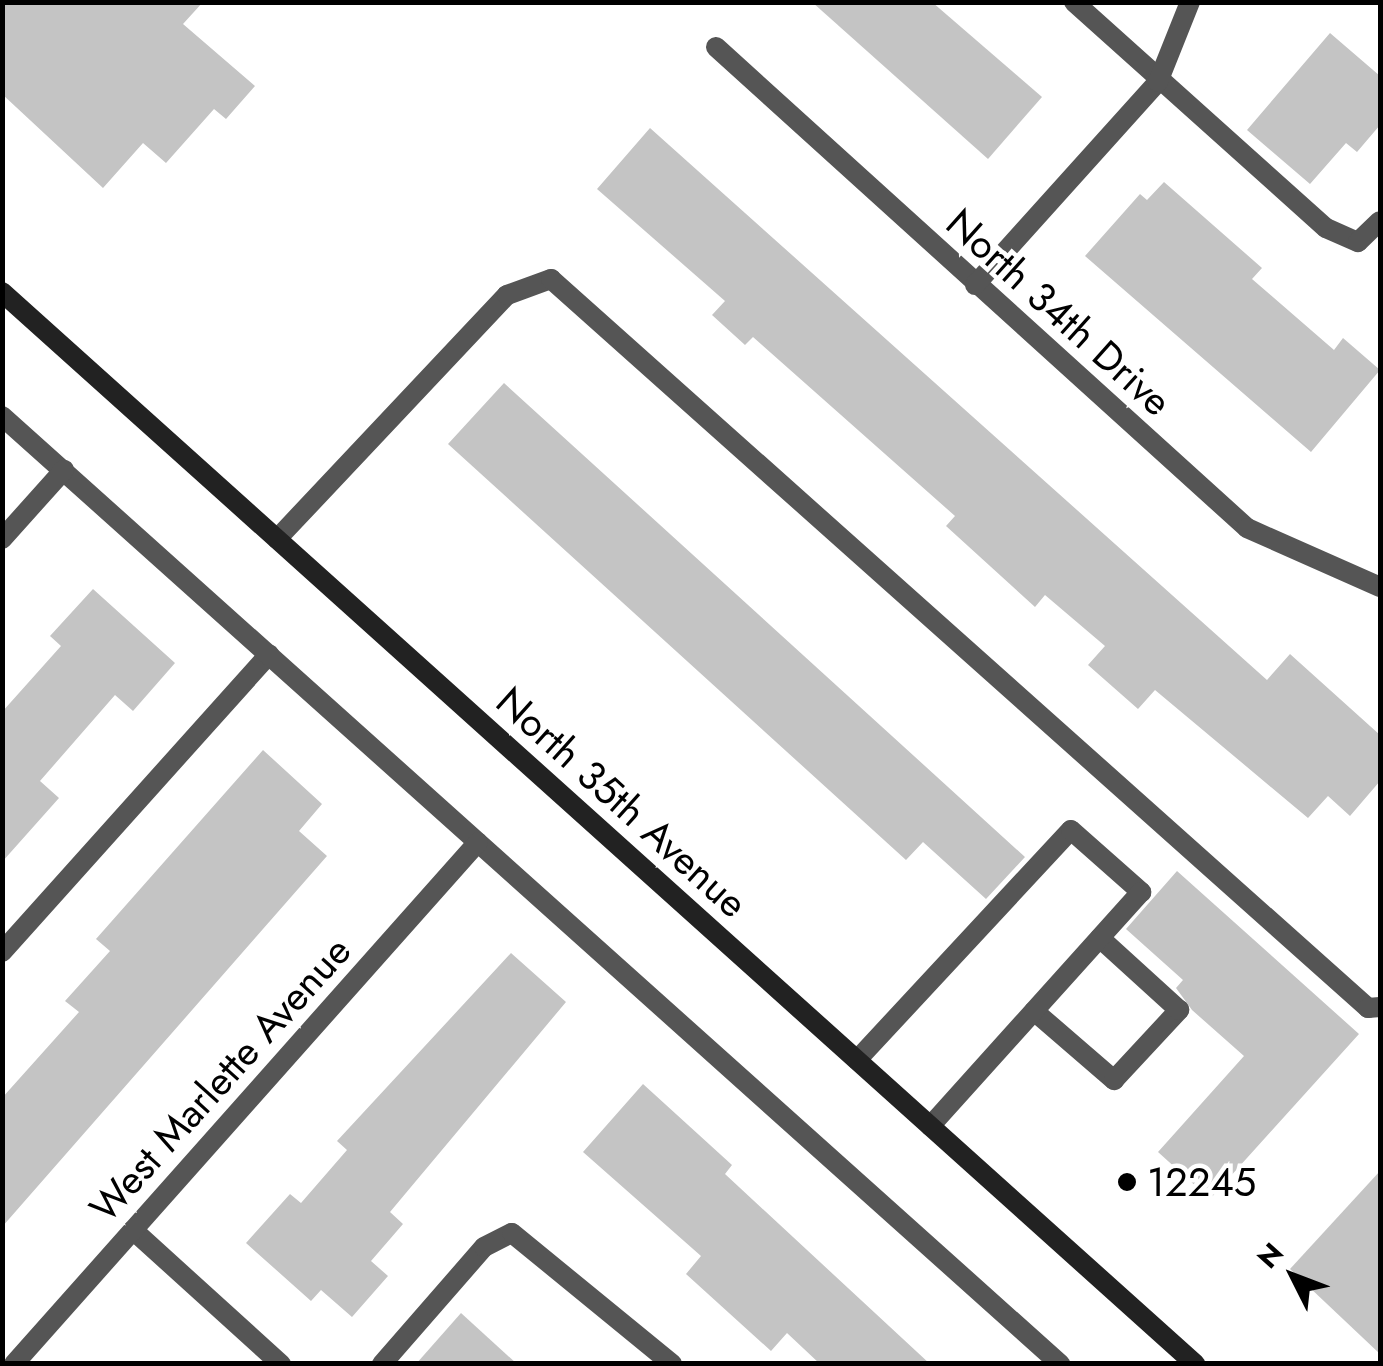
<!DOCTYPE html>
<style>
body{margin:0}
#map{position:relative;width:1383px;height:1366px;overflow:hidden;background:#fff;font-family:Jost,sans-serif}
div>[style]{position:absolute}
.building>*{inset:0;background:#c4c4c4}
.lane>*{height:20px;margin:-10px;padding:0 10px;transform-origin:10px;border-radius:10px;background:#555}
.street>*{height:20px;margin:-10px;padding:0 10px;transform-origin:10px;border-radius:10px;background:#555}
.secondary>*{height:20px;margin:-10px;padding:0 10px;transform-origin:10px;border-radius:10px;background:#222}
.dots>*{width:28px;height:28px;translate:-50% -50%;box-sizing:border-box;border:5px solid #fff;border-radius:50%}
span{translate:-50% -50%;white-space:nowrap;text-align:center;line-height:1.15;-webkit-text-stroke:9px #fff;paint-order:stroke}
.street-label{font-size:40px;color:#000}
.poi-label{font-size:40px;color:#000}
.left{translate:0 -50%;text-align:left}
.frame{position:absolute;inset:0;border:5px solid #000;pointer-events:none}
.north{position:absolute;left:1243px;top:1226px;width:100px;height:100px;-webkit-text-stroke:8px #fff;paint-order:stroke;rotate:312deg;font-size:28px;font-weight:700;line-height:40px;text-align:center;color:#000}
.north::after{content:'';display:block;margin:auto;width:35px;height:45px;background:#000;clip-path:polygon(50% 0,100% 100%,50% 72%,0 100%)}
</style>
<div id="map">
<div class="building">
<i style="clip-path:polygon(2px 2px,203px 2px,183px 24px,255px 86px,226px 119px,214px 109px,166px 163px,143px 143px,103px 188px,2px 94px)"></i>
<i style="clip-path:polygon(812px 2px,932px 2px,1042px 97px,988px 159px)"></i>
<i style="clip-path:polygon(1330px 33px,1380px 76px,1380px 125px,1357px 152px,1346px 143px,1310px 184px,1247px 130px)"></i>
<i style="clip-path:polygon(650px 128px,1267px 680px,1290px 654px,1380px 735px,1380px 781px,1350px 816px,1328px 796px,1308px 818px,1155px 690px,1138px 709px,1088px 665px,1105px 646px,1045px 595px,1035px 607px,946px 526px,955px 516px,753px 337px,745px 345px,712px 315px,725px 301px,597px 189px)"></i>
<i style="clip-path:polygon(1164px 182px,1262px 268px,1252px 279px,1334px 350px,1343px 338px,1380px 370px,1311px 452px,1085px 256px,1140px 194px,1147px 200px)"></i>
<i style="clip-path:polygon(504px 383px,1025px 857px,986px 899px,923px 842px,906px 860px,448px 444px)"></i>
<i style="clip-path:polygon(93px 589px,175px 663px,133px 711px,115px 695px,40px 781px,59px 798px,2px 862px,2px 712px,61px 646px,50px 636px)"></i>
<i style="clip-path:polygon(263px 750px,322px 804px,299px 831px,327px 856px,2px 1227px,2px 1098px,79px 1012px,65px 1001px,110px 951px,96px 939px)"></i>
<i style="clip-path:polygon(1177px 871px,1359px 1034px,1210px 1199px,1158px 1152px,1244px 1056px,1192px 1010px,1176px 988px,1183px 980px,1126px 929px)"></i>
<i style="clip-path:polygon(511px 953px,566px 1002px,390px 1212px,403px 1224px,371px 1261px,388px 1276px,352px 1317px,321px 1290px,311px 1301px,246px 1243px,290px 1194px,301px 1203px,347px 1150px,337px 1141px)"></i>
<i style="clip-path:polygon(643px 1084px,732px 1165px,725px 1174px,930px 1364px,820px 1364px,787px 1333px,771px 1351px,686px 1274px,701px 1256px,583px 1152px)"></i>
<i style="clip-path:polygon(1380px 1171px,1380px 1354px,1290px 1269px)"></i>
<i style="clip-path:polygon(461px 1313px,517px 1364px,416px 1364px)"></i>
</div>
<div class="lane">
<i style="left:1074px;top:2px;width:338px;rotate:41.9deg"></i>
<i style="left:1326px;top:228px;width:35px;rotate:24deg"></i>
<i style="left:1358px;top:242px;width:30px;rotate:-44deg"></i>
<i style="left:277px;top:539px;width:335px;rotate:-46.7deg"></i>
<i style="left:507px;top:295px;width:47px;rotate:-20deg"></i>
<i style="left:551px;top:279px;width:1095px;rotate:41.74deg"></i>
<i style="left:1368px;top:1008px;width:12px;rotate:-5deg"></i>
<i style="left:2px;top:952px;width:400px;rotate:-48.1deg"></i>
<i style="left:1034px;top:1011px;width:106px;rotate:40.8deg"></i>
<i style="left:1114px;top:1080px;width:96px;rotate:-47.1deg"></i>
<i style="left:1179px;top:1010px;width:107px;rotate:-137.7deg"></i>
<i style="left:857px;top:1060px;width:314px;rotate:-47.1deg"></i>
<i style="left:1071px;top:830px;width:94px;rotate:41.5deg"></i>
<i style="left:1141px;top:892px;width:315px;rotate:132deg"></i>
<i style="left:382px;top:1364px;width:155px;rotate:-48.9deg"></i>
<i style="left:484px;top:1247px;width:31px;rotate:-27deg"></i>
<i style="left:512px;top:1233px;width:207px;rotate:39.3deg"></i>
</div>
<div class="street">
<i style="left:716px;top:47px;width:716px;rotate:42.17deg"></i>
<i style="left:1247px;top:528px;width:145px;rotate:23.9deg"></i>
<i style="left:975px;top:285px;width:273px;rotate:-48deg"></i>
<i style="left:1158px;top:82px;width:86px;rotate:-68.2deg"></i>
<i style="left:2px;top:416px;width:1421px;rotate:41.86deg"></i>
<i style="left:2px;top:539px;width:93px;rotate:-48.1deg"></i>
<i style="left:133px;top:1230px;width:200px;rotate:42.2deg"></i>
<i style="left:14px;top:1364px;width:698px;rotate:-48.37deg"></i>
</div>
<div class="secondary">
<i style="left:2px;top:292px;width:1604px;rotate:41.94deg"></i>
</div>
<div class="dots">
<i style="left:1127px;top:1182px;background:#000"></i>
</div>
<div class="street-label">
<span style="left:1059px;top:312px;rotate:42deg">North 34th Drive</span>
<span style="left:622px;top:802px;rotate:42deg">North 35th Avenue</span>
<span style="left:220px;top:1079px;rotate:-48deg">West Marlette Avenue</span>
</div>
<div class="poi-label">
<span class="left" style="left:1147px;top:1182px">12245</span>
</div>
<div class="frame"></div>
<div class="north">N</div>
</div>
